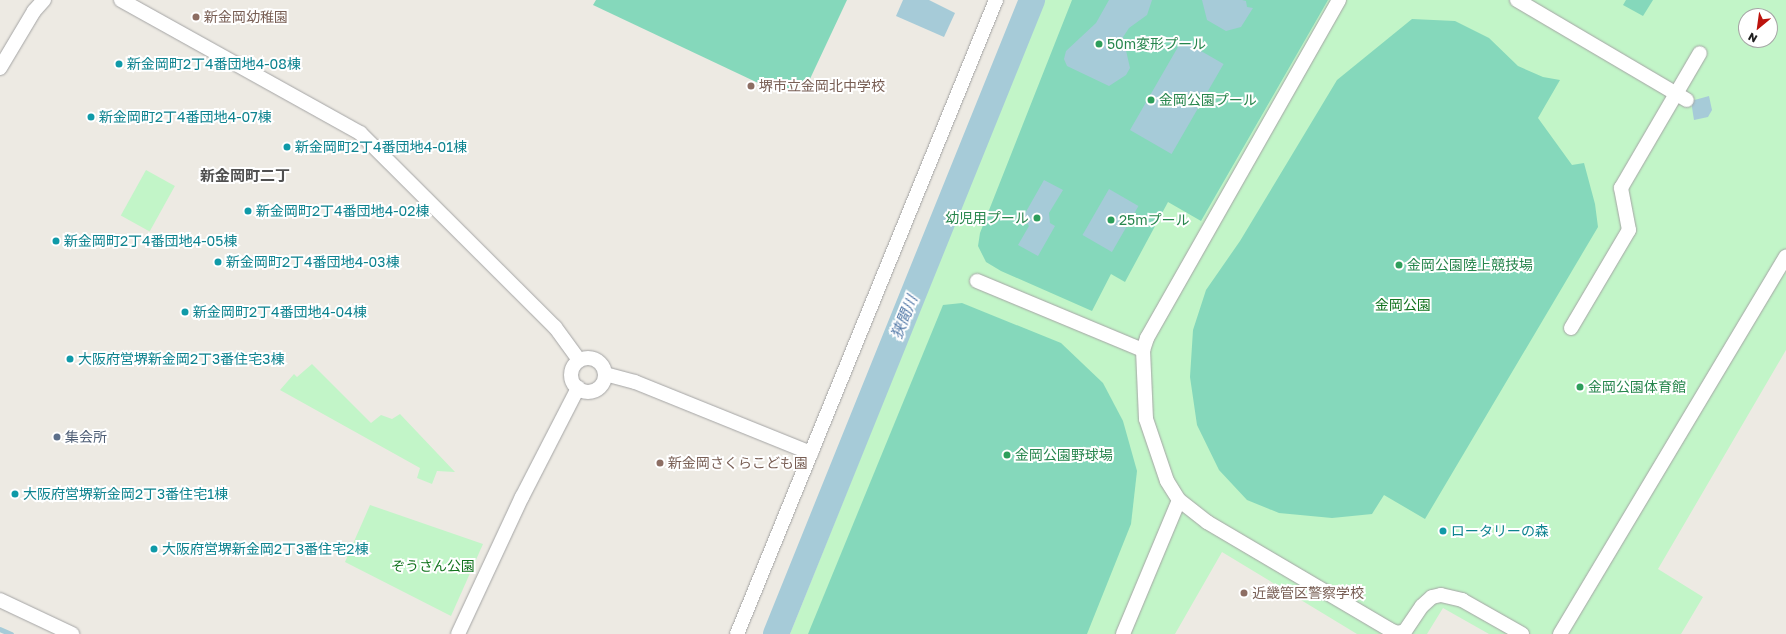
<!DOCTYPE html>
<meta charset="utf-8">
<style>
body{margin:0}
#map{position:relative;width:1786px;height:634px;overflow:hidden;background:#edeae3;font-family:"Golos Text","Noto Sans JP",sans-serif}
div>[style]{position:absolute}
.park>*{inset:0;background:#c2f5c8;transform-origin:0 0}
.pitch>*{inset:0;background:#85d8bb}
.water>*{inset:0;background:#a6cbd8;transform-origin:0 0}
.stream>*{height:4.5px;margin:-2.25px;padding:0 2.25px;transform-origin:2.25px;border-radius:2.25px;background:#a6cbd8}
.river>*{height:26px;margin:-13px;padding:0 13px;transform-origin:13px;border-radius:13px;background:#a6cbd8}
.roads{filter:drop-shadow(0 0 1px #a4a4a4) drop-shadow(0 0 1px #a4a4a4)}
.minor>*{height:14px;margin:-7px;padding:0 7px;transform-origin:7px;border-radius:7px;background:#fff}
.minor>.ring{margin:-7px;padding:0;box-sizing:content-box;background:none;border:14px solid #fff;border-radius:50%}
.dots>*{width:11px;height:11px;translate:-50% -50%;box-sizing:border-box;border:2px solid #fff;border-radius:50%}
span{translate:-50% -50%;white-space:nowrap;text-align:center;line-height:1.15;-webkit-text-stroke:4px #fff;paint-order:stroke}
.education-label{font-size:14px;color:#785e54}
.left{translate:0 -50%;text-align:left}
.leisure-label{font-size:14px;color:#27864d}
.right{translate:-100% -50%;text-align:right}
.culture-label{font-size:14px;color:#0d838f}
.park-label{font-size:14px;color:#12731e}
.service-label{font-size:14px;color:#4e5e75}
.neighbourhood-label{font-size:15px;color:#505050;font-weight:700}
.water-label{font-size:15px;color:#5077a6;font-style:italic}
.north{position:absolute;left:1738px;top:8px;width:40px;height:40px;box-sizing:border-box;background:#fff;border:1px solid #a5a5a5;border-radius:50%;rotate:209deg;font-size:11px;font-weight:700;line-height:16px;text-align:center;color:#1d1d1d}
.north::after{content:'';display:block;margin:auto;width:14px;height:18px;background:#bc130d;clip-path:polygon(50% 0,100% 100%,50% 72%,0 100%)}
</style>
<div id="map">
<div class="park">
<i style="clip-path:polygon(evenodd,1044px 0,1786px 0,1786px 350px,1658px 569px,1703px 597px,1681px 634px,1489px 634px,1443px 608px,1427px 634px,1357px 634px,1222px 552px,1175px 634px,790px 634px,1044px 0,1746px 16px,1770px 16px,1770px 40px,1746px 40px,1746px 16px)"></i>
<i style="left:146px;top:170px;width:33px;height:52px;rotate:29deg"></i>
<i style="clip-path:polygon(312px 364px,371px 423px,381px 415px,392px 419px,400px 414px,455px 472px,437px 471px,432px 484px,417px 478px,420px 468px,280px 390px,294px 374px,297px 377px)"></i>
<i style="clip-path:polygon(370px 505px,483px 544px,451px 616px,345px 562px)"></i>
</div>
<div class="pitch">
<i style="clip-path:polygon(596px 0,847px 0,809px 81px,777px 92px,593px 5px)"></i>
<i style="clip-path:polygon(1072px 0,1328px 0,1201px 221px,1168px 202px,1125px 282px,1111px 274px,1092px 311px,1001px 271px,986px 262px,978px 246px,980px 233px)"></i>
<i style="clip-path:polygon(1626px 0,1653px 0,1643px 16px,1623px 5px)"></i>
<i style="clip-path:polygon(1412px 19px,1455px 21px,1489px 38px,1518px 66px,1543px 77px,1560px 80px,1538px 118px,1572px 165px,1584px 163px,1595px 204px,1598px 227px,1425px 519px,1384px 495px,1372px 514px,1332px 518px,1279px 513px,1247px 500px,1219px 470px,1197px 425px,1190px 377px,1193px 330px,1206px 290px,1240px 241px,1337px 80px)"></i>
<i style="clip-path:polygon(962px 303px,1061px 343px,1103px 383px,1123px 421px,1137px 471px,1131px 524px,1087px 634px,808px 634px,943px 305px)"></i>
</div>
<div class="water">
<i style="clip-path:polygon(903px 0,929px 0,955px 13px,944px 37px,896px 16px)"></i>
<i style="clip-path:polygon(1109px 0,1152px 0,1147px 15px,1129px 28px,1123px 37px,1130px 68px,1126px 75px,1109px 86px,1067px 66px,1064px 59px,1066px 51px,1096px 23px)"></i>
<i style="clip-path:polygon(1202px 0,1242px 0,1246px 1px,1247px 7px,1253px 8px,1241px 27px,1226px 31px,1207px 20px)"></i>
<i style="left:1182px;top:40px;width:48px;height:104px;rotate:30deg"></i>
<i style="clip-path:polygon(1709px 96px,1712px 110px,1708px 117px,1694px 120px,1691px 101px)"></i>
<i style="clip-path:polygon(1044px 180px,1063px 190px,1049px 213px,1050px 223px,1055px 226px,1038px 256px,1018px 245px,1029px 226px,1023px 217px)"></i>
<i style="left:1109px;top:189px;width:34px;height:53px;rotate:30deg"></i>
</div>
<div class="stream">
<i style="left:0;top:629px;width:12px;rotate:24deg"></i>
</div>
<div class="river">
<i style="left:776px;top:634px;width:684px;rotate:-68.01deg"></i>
</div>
<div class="roads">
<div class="minor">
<i style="left:121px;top:0;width:274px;rotate:29.1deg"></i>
<i style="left:360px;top:133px;width:275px;rotate:44.9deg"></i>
<i style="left:555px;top:327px;width:41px;rotate:54deg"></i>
<i style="left:1339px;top:0;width:389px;rotate:119.6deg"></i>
<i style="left:1147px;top:338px;width:13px;rotate:108deg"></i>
<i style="left:1143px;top:350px;width:69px;rotate:87.5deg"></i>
<i style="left:1146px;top:419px;width:65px;rotate:71.3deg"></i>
<i style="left:1167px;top:481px;width:22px;rotate:58deg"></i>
<i style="left:1179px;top:500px;width:36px;rotate:38deg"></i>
<i style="left:1207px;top:522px;width:212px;rotate:30.5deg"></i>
<i style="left:1390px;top:630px;width:9px;rotate:21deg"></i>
<i style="left:1398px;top:633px;width:7px;rotate:-16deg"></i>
<i style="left:1405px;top:631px;width:30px;rotate:-56deg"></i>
<i style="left:1422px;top:606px;width:13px;rotate:-42deg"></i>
<i style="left:1432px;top:597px;width:9px;rotate:-13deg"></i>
<i style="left:1441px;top:595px;width:22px;rotate:13deg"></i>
<i style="left:1462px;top:600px;width:69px;rotate:29.5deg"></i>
<i style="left:1517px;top:0;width:197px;rotate:30.5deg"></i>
<i style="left:0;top:68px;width:66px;rotate:-59.2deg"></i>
<i style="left:34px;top:11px;width:15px;rotate:-48deg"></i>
<i style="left:977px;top:281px;width:180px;rotate:22.6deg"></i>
<i style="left:1571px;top:328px;width:114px;rotate:-59.4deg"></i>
<i style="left:1629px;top:230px;width:43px;rotate:-100.8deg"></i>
<i style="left:1621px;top:188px;width:156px;rotate:-59.7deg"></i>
<i class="ring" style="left:571px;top:358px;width:20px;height:20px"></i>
<i style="left:605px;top:374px;width:31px;rotate:15deg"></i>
<i style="left:635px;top:382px;width:190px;rotate:22deg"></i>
<i style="left:0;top:600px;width:80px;rotate:25.3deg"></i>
<i style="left:458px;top:634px;width:151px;rotate:-65deg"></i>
<i style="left:522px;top:497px;width:123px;rotate:-62.8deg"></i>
<i style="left:737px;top:634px;width:685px;rotate:-67.78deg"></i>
<i style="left:1123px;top:634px;width:145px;rotate:-67.3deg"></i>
<i style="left:1560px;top:634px;width:440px;rotate:-59.1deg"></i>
</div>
</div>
<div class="dots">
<i style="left:196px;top:17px;background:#8d6e63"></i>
<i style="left:1099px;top:44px;background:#2e9e5b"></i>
<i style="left:119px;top:64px;background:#0f9aa8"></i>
<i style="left:751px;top:86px;background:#8d6e63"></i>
<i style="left:1151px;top:100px;background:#2e9e5b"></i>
<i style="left:91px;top:117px;background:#0f9aa8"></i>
<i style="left:287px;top:147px;background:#0f9aa8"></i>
<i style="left:248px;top:211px;background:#0f9aa8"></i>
<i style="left:1037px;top:218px;background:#2e9e5b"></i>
<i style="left:1111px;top:220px;background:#2e9e5b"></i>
<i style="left:56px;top:241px;background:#0f9aa8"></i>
<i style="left:218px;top:262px;background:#0f9aa8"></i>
<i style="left:1399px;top:265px;background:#2e9e5b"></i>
<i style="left:185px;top:312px;background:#0f9aa8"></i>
<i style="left:70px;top:359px;background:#0f9aa8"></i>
<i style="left:1580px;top:387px;background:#2e9e5b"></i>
<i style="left:57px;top:437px;background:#5c6f8a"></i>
<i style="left:1007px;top:455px;background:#2e9e5b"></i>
<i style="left:660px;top:463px;background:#8d6e63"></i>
<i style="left:15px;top:494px;background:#0f9aa8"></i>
<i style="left:1443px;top:531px;background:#0f9aa8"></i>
<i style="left:154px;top:549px;background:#0f9aa8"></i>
<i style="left:1244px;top:593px;background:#8d6e63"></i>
</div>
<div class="education-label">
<span class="left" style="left:204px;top:17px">新金岡幼稚園</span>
<span class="left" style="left:759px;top:86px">堺市立金岡北中学校</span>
<span class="left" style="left:668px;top:463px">新金岡さくらこども園</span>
<span class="left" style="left:1252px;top:593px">近畿管区警察学校</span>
</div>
<div class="leisure-label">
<span class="left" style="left:1107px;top:44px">50m変形プール</span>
<span class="left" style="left:1159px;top:100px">金岡公園プール</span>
<span class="right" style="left:1029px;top:218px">幼児用プール</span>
<span class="left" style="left:1119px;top:220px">25mプール</span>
<span class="left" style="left:1407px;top:265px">金岡公園陸上競技場</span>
<span class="left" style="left:1588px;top:387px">金岡公園体育館</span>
<span class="left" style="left:1015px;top:455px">金岡公園野球場</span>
</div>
<div class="culture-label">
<span class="left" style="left:127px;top:64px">新金岡町2丁4番団地4-08棟</span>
<span class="left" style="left:99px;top:117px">新金岡町2丁4番団地4-07棟</span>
<span class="left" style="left:295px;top:147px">新金岡町2丁4番団地4-01棟</span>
<span class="left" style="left:256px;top:211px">新金岡町2丁4番団地4-02棟</span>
<span class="left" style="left:64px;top:241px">新金岡町2丁4番団地4-05棟</span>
<span class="left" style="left:226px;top:262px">新金岡町2丁4番団地4-03棟</span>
<span class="left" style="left:193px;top:312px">新金岡町2丁4番団地4-04棟</span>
<span class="left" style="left:78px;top:359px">大阪府営堺新金岡2丁3番住宅3棟</span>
<span class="left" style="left:23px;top:494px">大阪府営堺新金岡2丁3番住宅1棟</span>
<span class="left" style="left:1451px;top:531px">ロータリーの森</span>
<span class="left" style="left:162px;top:549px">大阪府営堺新金岡2丁3番住宅2棟</span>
</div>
<div class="park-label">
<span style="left:1403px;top:305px">金岡公園</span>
<span style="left:433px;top:566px">ぞうさん公園</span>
</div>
<div class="service-label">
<span class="left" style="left:65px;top:437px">集会所</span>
</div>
<div class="neighbourhood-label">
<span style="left:245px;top:176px">新金岡町二丁</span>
</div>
<div class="water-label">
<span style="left:904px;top:317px;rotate:-68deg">狭間川</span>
</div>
<div class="north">N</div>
</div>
